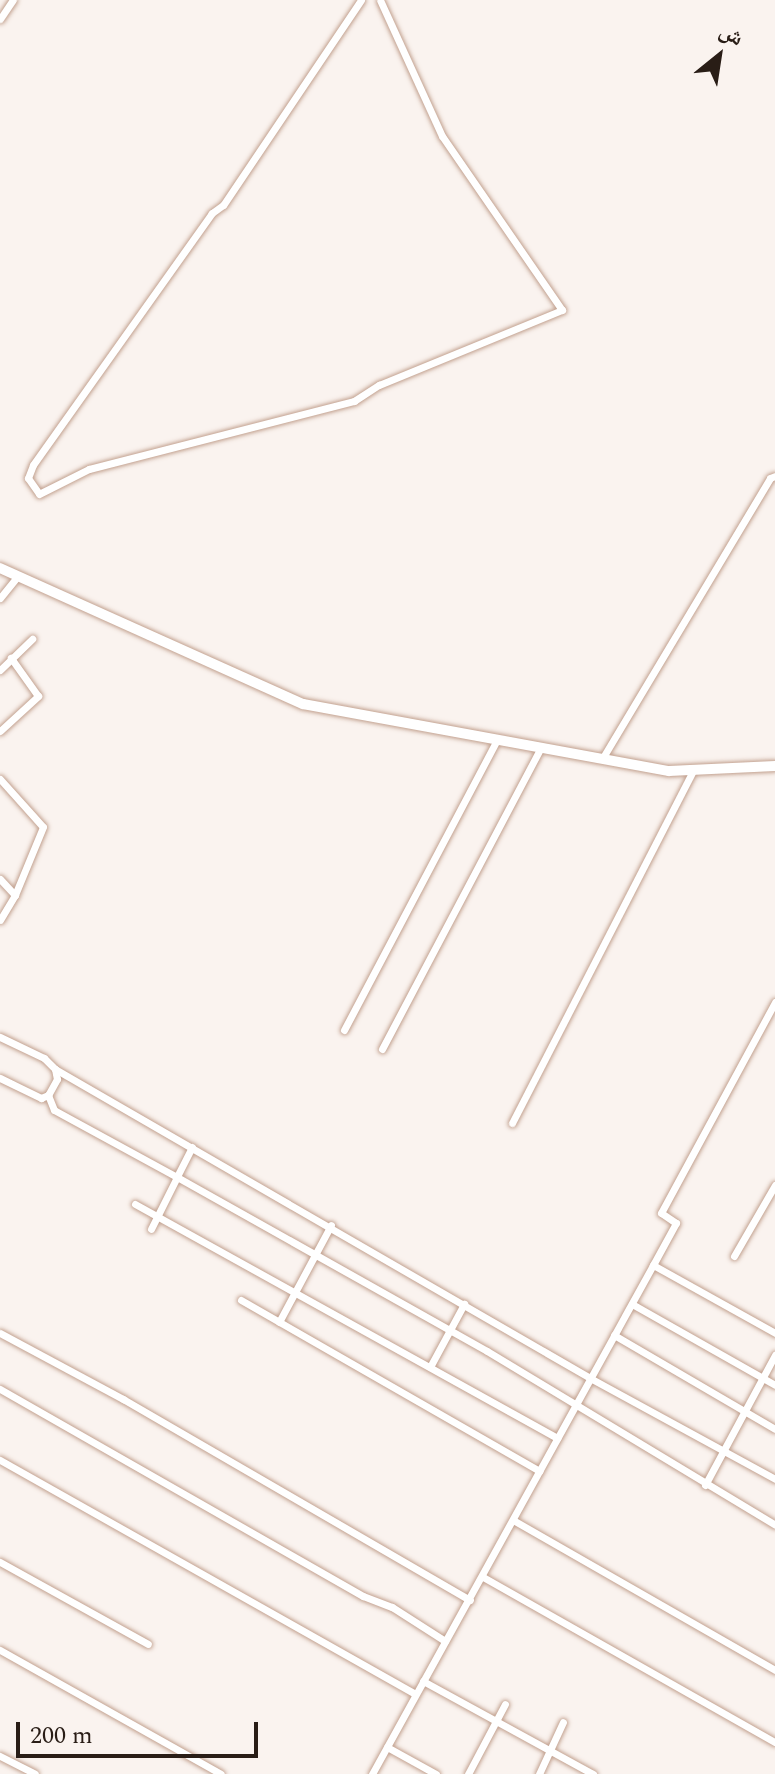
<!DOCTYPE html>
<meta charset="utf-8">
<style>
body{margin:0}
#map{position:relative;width:775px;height:1774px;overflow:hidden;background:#faf3ef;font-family:Spectral,"Noto Naskh Arabic",serif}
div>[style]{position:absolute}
.roads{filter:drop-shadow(0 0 2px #c2a18f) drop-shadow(0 0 2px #c2a18f)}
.street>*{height:7px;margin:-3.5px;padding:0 3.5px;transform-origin:3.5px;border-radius:3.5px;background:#fff}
.secondary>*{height:10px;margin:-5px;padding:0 5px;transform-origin:5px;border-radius:5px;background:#fff}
span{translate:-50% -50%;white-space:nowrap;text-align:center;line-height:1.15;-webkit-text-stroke:8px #faf3ef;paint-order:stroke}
.north{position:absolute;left:679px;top:16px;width:80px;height:80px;-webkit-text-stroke:6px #faf3ef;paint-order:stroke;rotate:30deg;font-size:22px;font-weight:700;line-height:32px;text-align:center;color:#291d16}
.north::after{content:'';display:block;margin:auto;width:28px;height:36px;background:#291d16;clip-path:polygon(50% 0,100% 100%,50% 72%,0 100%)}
.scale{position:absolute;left:16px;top:1722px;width:242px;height:36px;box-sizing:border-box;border:4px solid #291d16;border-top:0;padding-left:10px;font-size:24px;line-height:28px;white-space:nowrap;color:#291d16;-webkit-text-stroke:6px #faf3ef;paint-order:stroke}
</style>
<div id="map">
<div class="roads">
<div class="street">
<i style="left:361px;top:0;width:247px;rotate:123.9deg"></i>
<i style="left:223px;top:205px;width:14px;rotate:144deg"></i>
<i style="left:212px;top:213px;width:309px;rotate:125.4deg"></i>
<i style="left:33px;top:465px;width:14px;rotate:111deg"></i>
<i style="left:28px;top:478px;width:19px;rotate:55deg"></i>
<i style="left:39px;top:494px;width:56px;rotate:-26.6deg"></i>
<i style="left:89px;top:469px;width:274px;rotate:-14.4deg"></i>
<i style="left:354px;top:401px;width:30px;rotate:-33deg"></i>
<i style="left:379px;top:385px;width:198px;rotate:-22.3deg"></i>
<i style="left:562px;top:310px;width:211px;rotate:-124.6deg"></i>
<i style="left:442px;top:136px;width:149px;rotate:-114.5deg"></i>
<i style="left:0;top:19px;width:23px;rotate:-56deg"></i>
<i style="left:0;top:598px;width:28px;rotate:-51deg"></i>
<i style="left:0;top:670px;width:45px;rotate:-44.1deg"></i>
<i style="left:0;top:731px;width:52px;rotate:-42.6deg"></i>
<i style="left:38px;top:696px;width:47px;rotate:-125.4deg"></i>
<i style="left:602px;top:759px;width:327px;rotate:-59.1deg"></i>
<i style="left:770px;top:478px;width:5px;rotate:-22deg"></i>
<i style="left:0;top:779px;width:64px;rotate:48.1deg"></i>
<i style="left:43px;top:827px;width:74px;rotate:112.4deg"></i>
<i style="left:15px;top:895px;width:29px;rotate:121deg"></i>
<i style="left:0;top:879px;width:22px;rotate:47deg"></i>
<i style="left:344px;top:1030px;width:328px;rotate:-62.2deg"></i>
<i style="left:0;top:1037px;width:49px;rotate:25.5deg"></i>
<i style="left:44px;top:1058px;width:16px;rotate:45deg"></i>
<i style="left:55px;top:1069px;width:10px;rotate:79deg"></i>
<i style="left:57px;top:1079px;width:18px;rotate:119deg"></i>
<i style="left:48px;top:1095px;width:16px;rotate:68deg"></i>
<i style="left:54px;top:1110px;width:140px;rotate:28.6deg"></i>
<i style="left:177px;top:1177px;width:58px;rotate:116.6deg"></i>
<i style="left:382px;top:1049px;width:340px;rotate:-62.2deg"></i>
<i style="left:55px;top:1069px;width:618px;rotate:30.01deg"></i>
<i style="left:590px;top:1378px;width:211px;rotate:28.6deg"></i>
<i style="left:0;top:1078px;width:46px;rotate:26deg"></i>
<i style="left:41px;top:1098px;width:8px;rotate:-23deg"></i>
<i style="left:512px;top:1123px;width:396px;rotate:-62.8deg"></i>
<i style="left:192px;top:1147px;width:34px;rotate:117deg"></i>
<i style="left:177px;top:1177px;width:355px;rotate:29.3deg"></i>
<i style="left:487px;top:1351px;width:336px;rotate:31.1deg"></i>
<i style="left:135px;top:1204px;width:483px;rotate:29deg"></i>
<i style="left:734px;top:1256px;width:82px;rotate:-60deg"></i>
<i style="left:653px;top:1265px;width:48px;rotate:-61.3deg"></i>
<i style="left:676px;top:1223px;width:18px;rotate:-146deg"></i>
<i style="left:661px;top:1213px;width:240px;rotate:-61.6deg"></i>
<i style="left:241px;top:1300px;width:344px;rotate:29.8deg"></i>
<i style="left:632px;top:1304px;width:164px;rotate:29.5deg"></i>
<i style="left:279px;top:1322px;width:110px;rotate:-61.8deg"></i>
<i style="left:0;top:1333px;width:140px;rotate:28.2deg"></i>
<i style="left:123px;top:1399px;width:401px;rotate:30.1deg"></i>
<i style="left:614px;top:1335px;width:186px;rotate:30.3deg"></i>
<i style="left:430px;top:1367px;width:72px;rotate:-61.6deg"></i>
<i style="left:0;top:1389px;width:418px;rotate:29.7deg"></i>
<i style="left:363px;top:1596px;width:31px;rotate:21deg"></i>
<i style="left:392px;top:1607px;width:63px;rotate:32.7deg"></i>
<i style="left:0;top:1460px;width:476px;rotate:29.4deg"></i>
<i style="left:705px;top:1485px;width:148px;rotate:-61.7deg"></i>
<i style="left:513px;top:1520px;width:302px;rotate:29.8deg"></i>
<i style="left:0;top:1562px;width:169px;rotate:29deg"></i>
<i style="left:483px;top:1577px;width:335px;rotate:29.5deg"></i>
<i style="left:0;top:1650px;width:253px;rotate:29.3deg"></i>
<i style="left:423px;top:1681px;width:194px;rotate:28.7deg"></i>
<i style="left:387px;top:1747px;width:56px;rotate:28.9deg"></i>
<i style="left:0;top:1756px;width:39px;rotate:27deg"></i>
<i style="left:372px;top:1774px;width:581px;rotate:-61.1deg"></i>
<i style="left:653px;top:1265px;width:140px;rotate:29.1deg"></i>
<i style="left:468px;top:1774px;width:79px;rotate:-62.1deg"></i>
<i style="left:539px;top:1774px;width:57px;rotate:-65.2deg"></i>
</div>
<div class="secondary">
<i style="left:0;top:568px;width:332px;rotate:24.2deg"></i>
<i style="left:303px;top:704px;width:372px;rotate:10.4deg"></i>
<i style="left:669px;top:771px;width:106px;rotate:-2.7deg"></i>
</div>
</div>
<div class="north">ش</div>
<div class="scale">200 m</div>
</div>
